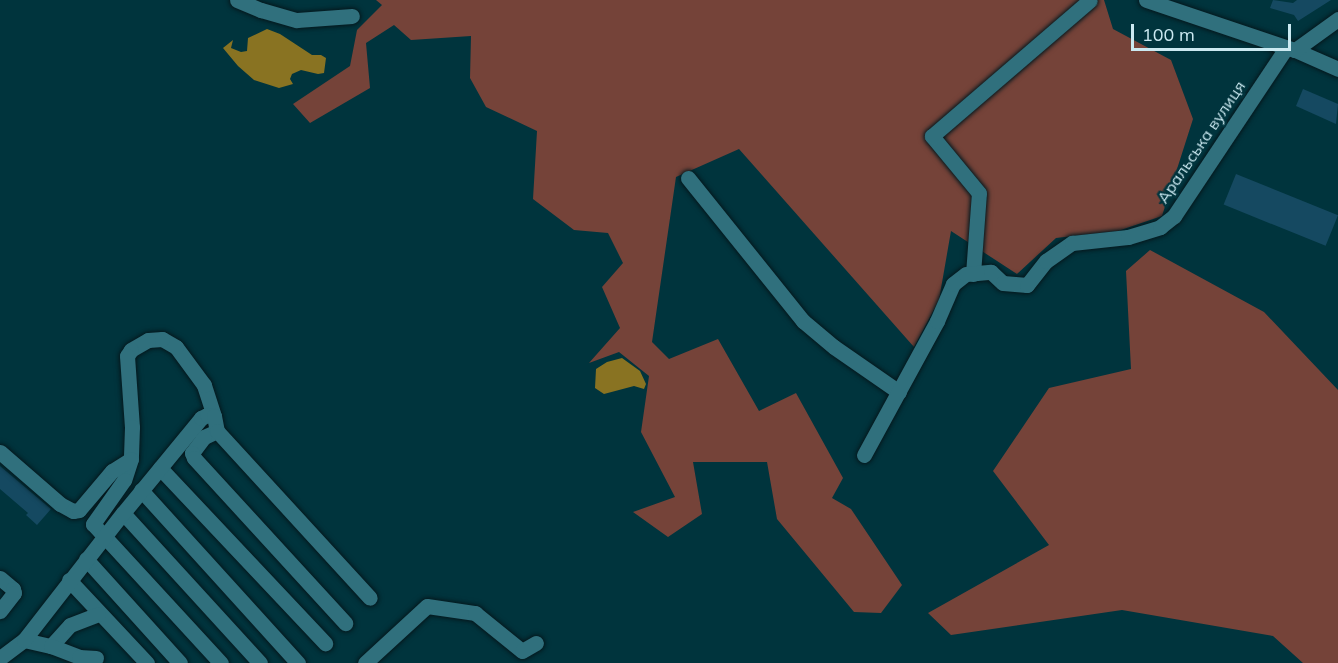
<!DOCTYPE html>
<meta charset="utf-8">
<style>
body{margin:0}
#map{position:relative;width:1338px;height:663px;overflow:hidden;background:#00343d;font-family:Mulish,sans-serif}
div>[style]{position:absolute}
.green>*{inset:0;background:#754339}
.water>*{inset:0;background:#897322}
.building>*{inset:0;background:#154961;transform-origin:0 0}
.roads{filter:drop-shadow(0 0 2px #05181d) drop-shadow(0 0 2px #05181d)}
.minor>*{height:15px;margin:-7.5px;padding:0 7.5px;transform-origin:7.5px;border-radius:7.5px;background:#30707d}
span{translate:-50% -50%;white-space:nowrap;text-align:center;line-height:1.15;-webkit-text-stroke:5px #00343d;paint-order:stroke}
.street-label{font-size:16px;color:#cbe9f1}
.scale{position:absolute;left:1131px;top:24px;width:160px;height:27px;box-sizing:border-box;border:3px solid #cbe9f1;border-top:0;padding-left:8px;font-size:18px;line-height:21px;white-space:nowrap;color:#cbe9f1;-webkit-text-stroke:4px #00343d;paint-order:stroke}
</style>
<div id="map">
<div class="green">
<i style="clip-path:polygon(376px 0,1104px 0,1113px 29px,1171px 60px,1193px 119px,1162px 216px,1118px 231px,1056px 238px,1017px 274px,951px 231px,939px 300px,914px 347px,739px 149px,676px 177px,652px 342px,669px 359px,718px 339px,759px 411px,796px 393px,843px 478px,832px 498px,851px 509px,902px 585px,881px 613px,854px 612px,777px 519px,767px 462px,693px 462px,702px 514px,668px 537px,633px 512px,675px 497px,641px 432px,649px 376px,619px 352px,589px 363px,620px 328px,602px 287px,623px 263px,608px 233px,574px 230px,533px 199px,537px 131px,486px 107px,470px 78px,471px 36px,411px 40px,394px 25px,366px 43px,370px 88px,310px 123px,293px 104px,350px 66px,357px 30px,382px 5px)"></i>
<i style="clip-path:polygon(1150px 250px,1264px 312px,1338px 390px,1338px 663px,1303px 663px,1273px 636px,1122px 610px,951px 635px,928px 613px,1049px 545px,993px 471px,1049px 388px,1131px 369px,1126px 271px)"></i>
</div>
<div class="water">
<i style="clip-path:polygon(267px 29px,280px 34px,312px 55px,321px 55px,326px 58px,324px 73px,318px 74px,301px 70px,292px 74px,290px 79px,293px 84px,279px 88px,254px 80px,238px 66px,223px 48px,233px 40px,231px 48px,241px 52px,247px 51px,248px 38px)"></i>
<i style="clip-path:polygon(622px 358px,640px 371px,646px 384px,644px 389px,634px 386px,604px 394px,595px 388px,596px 369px,607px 362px)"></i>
</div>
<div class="building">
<i style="clip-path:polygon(1273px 0,1293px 3px,1297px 0,1331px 0,1298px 21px,1294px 15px,1270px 8px)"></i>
<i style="clip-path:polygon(1303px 89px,1338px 104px,1336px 124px,1296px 106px)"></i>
<i style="left:1236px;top:174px;width:110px;height:33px;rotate:22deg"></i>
<i style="clip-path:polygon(0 466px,51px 509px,37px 525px,26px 515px,28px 513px,0 489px)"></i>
</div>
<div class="roads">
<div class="minor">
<i style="left:237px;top:0;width:26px;rotate:23deg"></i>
<i style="left:261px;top:10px;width:37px;rotate:16deg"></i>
<i style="left:297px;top:20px;width:55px;rotate:-4.2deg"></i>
<i style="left:1146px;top:0;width:157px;rotate:18.6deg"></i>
<i style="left:1295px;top:50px;width:47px;rotate:23.8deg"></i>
<i style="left:1295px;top:50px;width:53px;rotate:-35.8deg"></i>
<i style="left:688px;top:178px;width:184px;rotate:51.2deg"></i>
<i style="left:803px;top:321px;width:40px;rotate:40deg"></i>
<i style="left:834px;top:347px;width:79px;rotate:34.7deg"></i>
<i style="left:973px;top:274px;width:81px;rotate:-85.8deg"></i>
<i style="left:979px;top:193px;width:74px;rotate:-129.5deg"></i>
<i style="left:932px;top:136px;width:208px;rotate:-40.7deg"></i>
<i style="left:214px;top:416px;width:33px;rotate:-108deg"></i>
<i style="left:204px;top:385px;width:47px;rotate:-126.4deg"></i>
<i style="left:176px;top:347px;width:16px;rotate:-150deg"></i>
<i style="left:162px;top:339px;width:14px;rotate:176deg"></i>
<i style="left:148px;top:340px;width:20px;rotate:150deg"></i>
<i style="left:131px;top:350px;width:7px;rotate:124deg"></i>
<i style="left:127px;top:356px;width:71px;rotate:86deg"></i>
<i style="left:132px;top:427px;width:32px;rotate:92deg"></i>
<i style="left:131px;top:459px;width:22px;rotate:108deg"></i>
<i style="left:124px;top:480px;width:54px;rotate:125.2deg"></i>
<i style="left:93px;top:524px;width:189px;rotate:47.4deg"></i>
<i style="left:217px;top:431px;width:14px;rotate:155deg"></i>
<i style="left:204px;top:437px;width:20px;rotate:127deg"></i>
<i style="left:192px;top:453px;width:5px;rotate:68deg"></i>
<i style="left:194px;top:458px;width:224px;rotate:47.5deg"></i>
<i style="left:0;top:452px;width:79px;rotate:40.9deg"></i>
<i style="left:60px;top:504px;width:15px;rotate:28deg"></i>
<i style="left:73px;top:511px;width:6px;rotate:-9deg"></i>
<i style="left:79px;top:510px;width:51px;rotate:-49.8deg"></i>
<i style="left:112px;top:471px;width:22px;rotate:-32deg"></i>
<i style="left:864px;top:455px;width:153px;rotate:-61.4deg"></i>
<i style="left:937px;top:321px;width:40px;rotate:-66.6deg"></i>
<i style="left:953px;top:284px;width:16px;rotate:-38deg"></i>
<i style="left:966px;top:274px;width:25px;rotate:-5deg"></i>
<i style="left:991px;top:272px;width:16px;rotate:43deg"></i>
<i style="left:1003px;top:283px;width:24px;rotate:5deg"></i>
<i style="left:1027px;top:285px;width:31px;rotate:-52deg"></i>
<i style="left:1046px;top:261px;width:32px;rotate:-35deg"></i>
<i style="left:1072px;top:243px;width:56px;rotate:-6.1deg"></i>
<i style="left:1128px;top:237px;width:34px;rotate:-17deg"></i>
<i style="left:1160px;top:227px;width:18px;rotate:-38deg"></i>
<i style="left:1174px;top:216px;width:202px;rotate:-56.3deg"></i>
<i style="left:160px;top:468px;width:241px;rotate:46.7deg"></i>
<i style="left:141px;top:490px;width:234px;rotate:47.8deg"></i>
<i style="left:123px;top:513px;width:203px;rotate:47.6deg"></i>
<i style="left:86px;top:559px;width:140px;rotate:47.9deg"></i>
<i style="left:0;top:578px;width:17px;rotate:40deg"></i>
<i style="left:13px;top:589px;width:4px;rotate:76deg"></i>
<i style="left:14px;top:593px;width:23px;rotate:128deg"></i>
<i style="left:69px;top:580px;width:114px;rotate:46.8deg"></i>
<i style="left:24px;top:640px;width:28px;rotate:13deg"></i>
<i style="left:51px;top:646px;width:28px;rotate:-48deg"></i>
<i style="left:70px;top:625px;width:30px;rotate:-21deg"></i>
<i style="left:51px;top:646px;width:30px;rotate:21deg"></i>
<i style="left:79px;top:657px;width:17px;rotate:3deg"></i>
<i style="left:0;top:658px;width:30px;rotate:-37deg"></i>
<i style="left:24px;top:640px;width:161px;rotate:-52.1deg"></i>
<i style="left:123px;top:513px;width:123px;rotate:-50.6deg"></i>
<i style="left:201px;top:418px;width:7px;rotate:-27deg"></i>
<i style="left:207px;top:415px;width:7px;rotate:8deg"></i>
<i style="left:214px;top:416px;width:15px;rotate:79deg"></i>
<i style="left:217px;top:431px;width:226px;rotate:47.5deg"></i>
<i style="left:365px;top:663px;width:84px;rotate:-42.6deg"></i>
<i style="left:427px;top:606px;width:49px;rotate:8.3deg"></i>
<i style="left:475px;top:613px;width:60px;rotate:39deg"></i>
<i style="left:522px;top:651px;width:16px;rotate:-30deg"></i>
</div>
</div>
<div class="street-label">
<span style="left:1201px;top:142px;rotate:-56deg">Аральська вулиця</span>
</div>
<div class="scale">100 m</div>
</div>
